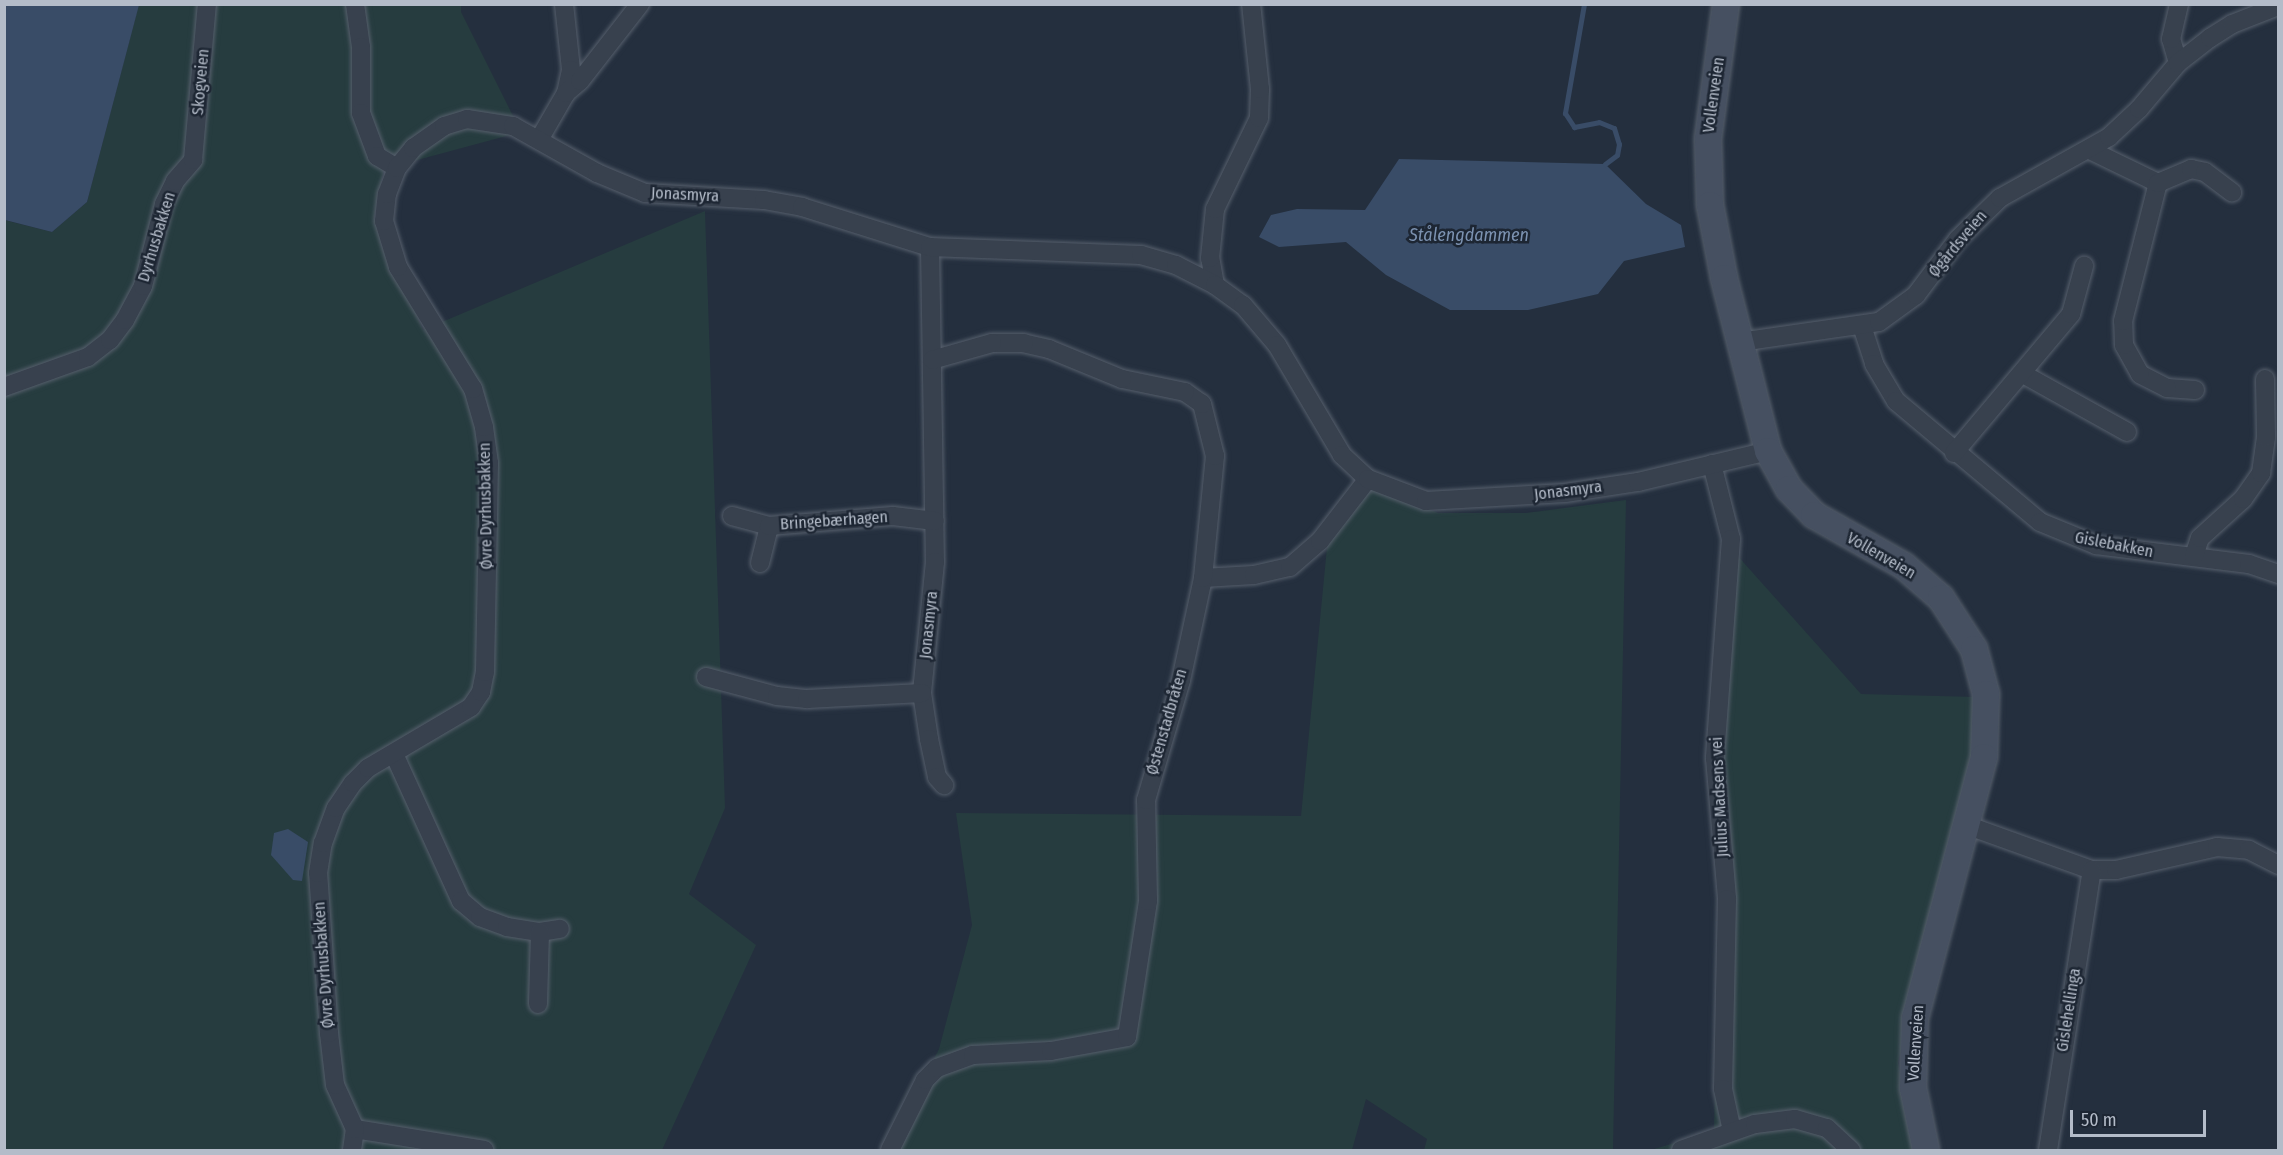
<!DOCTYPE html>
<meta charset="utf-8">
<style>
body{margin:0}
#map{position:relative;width:2283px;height:1155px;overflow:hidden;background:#242f3e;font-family:"Fira Sans Condensed",sans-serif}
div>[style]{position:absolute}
.green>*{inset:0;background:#263c3f}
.water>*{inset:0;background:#394c67}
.stream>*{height:5px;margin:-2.5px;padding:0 2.5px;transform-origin:2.5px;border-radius:2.5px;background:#394c67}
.roads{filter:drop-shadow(0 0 2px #565f6c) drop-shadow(0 0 2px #565f6c)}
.minor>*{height:18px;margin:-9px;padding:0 9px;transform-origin:9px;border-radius:9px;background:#38414e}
.secondary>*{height:26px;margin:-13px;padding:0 13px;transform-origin:13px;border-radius:13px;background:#465061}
span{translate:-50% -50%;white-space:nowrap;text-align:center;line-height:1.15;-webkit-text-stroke:5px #1d2633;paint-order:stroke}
.street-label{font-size:16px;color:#b4bcc9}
.water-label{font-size:18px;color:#7c92b1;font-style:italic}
.frame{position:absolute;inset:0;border:6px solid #b4bcc9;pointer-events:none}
.scale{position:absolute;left:2070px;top:1110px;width:136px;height:27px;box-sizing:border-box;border:3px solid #b4bcc9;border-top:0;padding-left:8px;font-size:18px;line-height:21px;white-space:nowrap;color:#b4bcc9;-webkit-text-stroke:4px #1d2633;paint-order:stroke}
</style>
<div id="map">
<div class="green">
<i style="clip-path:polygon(139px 4px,461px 5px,461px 12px,521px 132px,384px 169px,374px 218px,423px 330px,705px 211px,725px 808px,689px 894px,756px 945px,662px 1150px,5px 1150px,4px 220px,52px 232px,87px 202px)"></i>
<i style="clip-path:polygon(1368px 485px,1438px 513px,1526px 513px,1626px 500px,1613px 1150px,1424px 1150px,1427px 1139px,1366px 1099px,1352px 1150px,887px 1150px,939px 1049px,972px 925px,956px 813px,1301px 816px,1328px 537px)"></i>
<i style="clip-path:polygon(1727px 544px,1861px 694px,1976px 697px,1975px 755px,1930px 920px,1898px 1063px,1916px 1150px,1651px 1150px,1714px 1131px)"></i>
</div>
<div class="water">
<i style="clip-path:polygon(4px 5px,139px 5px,87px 202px,52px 232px,5px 220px)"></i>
<i style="clip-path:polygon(1399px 159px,1605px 164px,1646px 204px,1681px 225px,1685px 247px,1624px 261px,1598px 294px,1528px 310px,1450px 310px,1386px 275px,1346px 242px,1279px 247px,1259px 237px,1271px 215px,1297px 209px,1365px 210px)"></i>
<i style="clip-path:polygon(288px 829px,308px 842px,302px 881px,293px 880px,271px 855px,274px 833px)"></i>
</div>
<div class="stream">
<i style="left:1584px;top:4px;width:111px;rotate:99.9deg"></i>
<i style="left:1565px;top:113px;width:17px;rotate:57deg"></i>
<i style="left:1574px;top:127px;width:25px;rotate:-11deg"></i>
<i style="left:1599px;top:122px;width:16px;rotate:22deg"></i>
<i style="left:1614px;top:128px;width:17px;rotate:73deg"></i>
<i style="left:1619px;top:144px;width:11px;rotate:100deg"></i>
<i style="left:1617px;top:155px;width:15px;rotate:143deg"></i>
</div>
<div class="roads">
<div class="minor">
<i style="left:355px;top:4px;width:43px;rotate:82.1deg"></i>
<i style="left:361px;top:47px;width:66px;rotate:90deg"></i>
<i style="left:361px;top:113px;width:46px;rotate:69.6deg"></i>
<i style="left:377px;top:156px;width:23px;rotate:31deg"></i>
<i style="left:564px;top:4px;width:66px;rotate:83.9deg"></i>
<i style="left:571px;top:70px;width:24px;rotate:102deg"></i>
<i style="left:2178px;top:63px;width:25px;rotate:-106deg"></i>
<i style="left:2171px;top:39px;width:36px;rotate:-77deg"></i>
<i style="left:540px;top:138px;width:52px;rotate:-60deg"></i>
<i style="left:566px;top:93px;width:18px;rotate:-41deg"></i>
<i style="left:580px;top:81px;width:98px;rotate:-52.1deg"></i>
<i style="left:2090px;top:150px;width:76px;rotate:25.9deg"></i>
<i style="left:930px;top:247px;width:315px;rotate:89.1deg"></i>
<i style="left:935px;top:562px;width:132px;rotate:95.7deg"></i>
<i style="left:922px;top:693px;width:47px;rotate:81.3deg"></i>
<i style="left:929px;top:739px;width:39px;rotate:78deg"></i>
<i style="left:937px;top:777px;width:11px;rotate:49deg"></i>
<i style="left:1215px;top:285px;width:27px;rotate:-100deg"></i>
<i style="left:1210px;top:258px;width:49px;rotate:-84.2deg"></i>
<i style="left:1215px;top:209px;width:101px;rotate:-64.2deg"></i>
<i style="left:1259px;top:118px;width:29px;rotate:-88deg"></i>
<i style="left:1260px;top:89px;width:85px;rotate:-96deg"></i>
<i style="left:1862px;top:326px;width:40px;rotate:72deg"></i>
<i style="left:1874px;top:364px;width:43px;rotate:59.3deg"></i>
<i style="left:1896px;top:401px;width:188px;rotate:40deg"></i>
<i style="left:2040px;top:522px;width:61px;rotate:22.3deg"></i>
<i style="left:2096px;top:545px;width:154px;rotate:7.1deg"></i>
<i style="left:2249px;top:564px;width:31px;rotate:19deg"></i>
<i style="left:1740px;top:342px;width:140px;rotate:-8.2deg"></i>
<i style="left:1879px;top:322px;width:46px;rotate:-36.1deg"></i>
<i style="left:1916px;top:295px;width:70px;rotate:-53.1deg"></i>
<i style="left:1958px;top:239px;width:59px;rotate:-44.3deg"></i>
<i style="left:2000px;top:198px;width:125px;rotate:-29.2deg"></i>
<i style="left:2109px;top:137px;width:41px;rotate:-43deg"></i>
<i style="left:2139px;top:109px;width:60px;rotate:-49.7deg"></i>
<i style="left:2178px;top:63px;width:41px;rotate:-38deg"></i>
<i style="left:2210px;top:38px;width:26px;rotate:-32deg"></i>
<i style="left:2232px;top:24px;width:49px;rotate:-21.4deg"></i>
<i style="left:2023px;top:374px;width:119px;rotate:29.1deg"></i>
<i style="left:4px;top:387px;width:89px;rotate:-19.7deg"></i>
<i style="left:88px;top:357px;width:28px;rotate:-38deg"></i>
<i style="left:110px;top:340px;width:25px;rotate:-53deg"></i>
<i style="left:125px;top:320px;width:38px;rotate:-62deg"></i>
<i style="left:143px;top:286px;width:85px;rotate:-75.6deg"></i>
<i style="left:164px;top:204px;width:25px;rotate:-64deg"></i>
<i style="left:175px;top:181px;width:28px;rotate:-49deg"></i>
<i style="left:193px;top:160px;width:157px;rotate:-84.9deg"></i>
<i style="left:2195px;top:390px;width:28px;rotate:-176deg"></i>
<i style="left:2167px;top:388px;width:30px;rotate:-153deg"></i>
<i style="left:2140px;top:374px;width:33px;rotate:-119deg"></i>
<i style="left:2124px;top:345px;width:24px;rotate:-92deg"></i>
<i style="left:2123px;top:321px;width:142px;rotate:-75.8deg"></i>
<i style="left:2158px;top:183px;width:36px;rotate:-23deg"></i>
<i style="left:2191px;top:169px;width:14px;rotate:12deg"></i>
<i style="left:2205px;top:172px;width:34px;rotate:37deg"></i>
<i style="left:1954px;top:453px;width:182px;rotate:-49.9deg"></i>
<i style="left:2071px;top:314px;width:50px;rotate:-74.8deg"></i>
<i style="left:1712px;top:464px;width:77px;rotate:75.8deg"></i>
<i style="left:1731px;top:539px;width:220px;rotate:94.2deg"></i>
<i style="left:1715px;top:758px;width:142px;rotate:85.1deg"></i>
<i style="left:1727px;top:899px;width:190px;rotate:91.2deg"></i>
<i style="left:1723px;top:1089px;width:43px;rotate:77.9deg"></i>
<i style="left:732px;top:516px;width:38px;rotate:15deg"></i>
<i style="left:2194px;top:556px;width:19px;rotate:-72deg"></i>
<i style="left:2200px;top:538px;width:58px;rotate:-42.2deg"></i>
<i style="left:2243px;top:499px;width:32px;rotate:-55deg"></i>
<i style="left:2261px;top:473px;width:36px;rotate:-82deg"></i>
<i style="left:2266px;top:437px;width:58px;rotate:-91deg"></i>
<i style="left:760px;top:563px;width:38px;rotate:-76deg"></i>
<i style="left:769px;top:526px;width:124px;rotate:-4.6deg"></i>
<i style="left:893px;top:516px;width:42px;rotate:6.8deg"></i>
<i style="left:1203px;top:578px;width:51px;rotate:-3.4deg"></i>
<i style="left:1254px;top:575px;width:37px;rotate:-13deg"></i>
<i style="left:1290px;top:567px;width:40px;rotate:-41deg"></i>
<i style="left:1320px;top:541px;width:78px;rotate:-52.3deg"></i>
<i style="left:706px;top:677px;width:73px;rotate:15deg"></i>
<i style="left:777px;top:696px;width:30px;rotate:6deg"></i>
<i style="left:807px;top:699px;width:115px;rotate:-3deg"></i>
<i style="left:394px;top:754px;width:162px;rotate:65.5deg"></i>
<i style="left:461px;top:901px;width:25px;rotate:40deg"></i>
<i style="left:480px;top:917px;width:29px;rotate:20deg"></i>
<i style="left:507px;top:927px;width:33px;rotate:9deg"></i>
<i style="left:540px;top:932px;width:20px;rotate:-9deg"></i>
<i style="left:1966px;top:825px;width:134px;rotate:19.7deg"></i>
<i style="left:2092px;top:870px;width:24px"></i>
<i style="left:2116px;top:870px;width:104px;rotate:-12.8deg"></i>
<i style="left:2217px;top:847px;width:32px;rotate:5deg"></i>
<i style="left:2249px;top:850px;width:33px;rotate:27deg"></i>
<i style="left:538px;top:1004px;width:72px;rotate:-88.4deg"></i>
<i style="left:355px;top:1129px;width:131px;rotate:9.2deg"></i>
<i style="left:352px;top:1150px;width:21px;rotate:-82deg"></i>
<i style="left:355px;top:1129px;width:48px;rotate:-114.4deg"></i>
<i style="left:335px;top:1085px;width:52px;rotate:-96.6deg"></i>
<i style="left:329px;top:1033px;width:160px;rotate:-93.9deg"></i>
<i style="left:318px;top:873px;width:30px;rotate:-81deg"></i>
<i style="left:323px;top:843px;width:37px;rotate:-70deg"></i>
<i style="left:336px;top:808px;width:30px;rotate:-56deg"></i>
<i style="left:353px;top:783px;width:21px;rotate:-45deg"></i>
<i style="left:368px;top:768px;width:120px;rotate:-30.6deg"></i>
<i style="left:471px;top:707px;width:18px;rotate:-56deg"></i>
<i style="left:481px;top:692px;width:20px;rotate:-79deg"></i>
<i style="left:485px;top:672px;width:209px;rotate:-88.9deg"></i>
<i style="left:489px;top:463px;width:36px;rotate:-98deg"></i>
<i style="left:484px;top:427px;width:40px;rotate:-106deg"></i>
<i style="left:473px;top:389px;width:143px;rotate:-121.6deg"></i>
<i style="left:398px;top:267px;width:48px;rotate:-106.9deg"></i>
<i style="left:384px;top:221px;width:27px;rotate:-84deg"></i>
<i style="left:387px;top:194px;width:28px;rotate:-69deg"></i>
<i style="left:397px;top:168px;width:26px;rotate:-51deg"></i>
<i style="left:413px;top:148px;width:38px;rotate:-35deg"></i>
<i style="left:444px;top:126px;width:24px;rotate:-17deg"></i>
<i style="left:467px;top:119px;width:47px;rotate:8.7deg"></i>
<i style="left:513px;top:126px;width:96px;rotate:29.2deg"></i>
<i style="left:597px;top:173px;width:52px;rotate:22.6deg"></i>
<i style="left:645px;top:193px;width:119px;rotate:3.4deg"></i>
<i style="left:764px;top:200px;width:39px;rotate:10deg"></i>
<i style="left:802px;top:207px;width:134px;rotate:17.4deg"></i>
<i style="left:930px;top:247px;width:211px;rotate:2.2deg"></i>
<i style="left:1141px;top:255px;width:36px;rotate:16deg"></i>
<i style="left:1176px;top:265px;width:44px;rotate:27.1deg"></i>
<i style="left:1215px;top:285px;width:34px;rotate:36deg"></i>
<i style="left:1243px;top:305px;width:52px;rotate:49.6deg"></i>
<i style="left:1277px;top:345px;width:128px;rotate:59.4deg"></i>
<i style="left:1342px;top:455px;width:35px;rotate:43deg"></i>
<i style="left:1368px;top:479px;width:62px;rotate:20.8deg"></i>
<i style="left:1426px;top:501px;width:139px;rotate:-3.3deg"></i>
<i style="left:1565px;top:493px;width:74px;rotate:-8.6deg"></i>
<i style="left:1638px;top:482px;width:134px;rotate:-13.4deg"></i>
<i style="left:890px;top:1150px;width:78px;rotate:-63.4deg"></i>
<i style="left:925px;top:1080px;width:17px;rotate:-45deg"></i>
<i style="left:937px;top:1068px;width:38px;rotate:-20deg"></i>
<i style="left:973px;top:1055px;width:78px;rotate:-2.9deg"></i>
<i style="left:1051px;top:1051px;width:77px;rotate:-10.4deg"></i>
<i style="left:1127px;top:1037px;width:138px;rotate:-81.2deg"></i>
<i style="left:1148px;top:901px;width:101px;rotate:-91.1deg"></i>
<i style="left:1146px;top:800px;width:125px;rotate:-73.7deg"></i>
<i style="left:1181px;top:680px;width:104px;rotate:-77.8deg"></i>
<i style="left:1203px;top:578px;width:123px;rotate:-84.4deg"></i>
<i style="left:1215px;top:456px;width:54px;rotate:-104deg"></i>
<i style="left:1202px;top:404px;width:21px;rotate:-145deg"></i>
<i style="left:1185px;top:392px;width:64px;rotate:-168.3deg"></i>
<i style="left:1122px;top:379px;width:79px;rotate:-157.7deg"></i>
<i style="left:1049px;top:349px;width:26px;rotate:-167deg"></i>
<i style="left:1024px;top:343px;width:32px;rotate:180deg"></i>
<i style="left:992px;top:343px;width:62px;rotate:164.2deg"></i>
<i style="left:1681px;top:1150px;width:78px;rotate:-19.4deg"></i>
<i style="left:1755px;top:1124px;width:40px;rotate:-7.1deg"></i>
<i style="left:1795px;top:1119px;width:33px;rotate:16deg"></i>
<i style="left:1827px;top:1128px;width:33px;rotate:43deg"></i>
<i style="left:2048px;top:1150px;width:283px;rotate:-81.1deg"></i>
</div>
<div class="secondary">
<i style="left:1726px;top:4px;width:136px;rotate:97.6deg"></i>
<i style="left:1708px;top:139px;width:66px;rotate:88.3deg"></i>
<i style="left:1710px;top:205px;width:74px;rotate:79.1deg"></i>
<i style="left:1724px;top:278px;width:179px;rotate:75.7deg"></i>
<i style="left:1768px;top:451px;width:43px;rotate:61.1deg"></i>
<i style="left:1789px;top:489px;width:36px;rotate:46deg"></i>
<i style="left:1814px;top:515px;width:103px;rotate:29.5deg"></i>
<i style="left:1904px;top:566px;width:49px;rotate:40.9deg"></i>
<i style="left:1941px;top:598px;width:61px;rotate:57.1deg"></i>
<i style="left:1974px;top:649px;width:47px;rotate:75.1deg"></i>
<i style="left:1986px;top:694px;width:63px;rotate:91.8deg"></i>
<i style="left:1984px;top:757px;width:270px;rotate:104.8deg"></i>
<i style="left:1915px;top:1018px;width:70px;rotate:91.6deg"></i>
<i style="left:1913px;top:1088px;width:63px;rotate:78.2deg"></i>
</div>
</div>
<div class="street-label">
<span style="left:201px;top:82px;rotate:-85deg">Skogveien</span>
<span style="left:1714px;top:95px;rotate:-82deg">Vollenveien</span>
<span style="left:685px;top:195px;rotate:3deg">Jonasmyra</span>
<span style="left:157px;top:237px;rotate:-73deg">Dyrhusbakken</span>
<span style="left:1958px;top:244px;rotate:-50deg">Øgårdsveien</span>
<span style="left:1568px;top:491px;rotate:-7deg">Jonasmyra</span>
<span style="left:486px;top:506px;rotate:-91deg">Øvre Dyrhusbakken</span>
<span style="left:834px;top:521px;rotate:-4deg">Bringebærhagen</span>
<span style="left:2114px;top:545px;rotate:11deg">Gislebakken</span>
<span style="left:1881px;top:556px;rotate:30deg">Vollenveien</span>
<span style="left:929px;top:625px;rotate:-84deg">Jonasmyra</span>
<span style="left:1167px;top:722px;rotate:-74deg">Østenstadbråten</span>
<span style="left:1720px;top:797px;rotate:-93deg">Julius Madsens vei</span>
<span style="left:324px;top:965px;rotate:-94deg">Øvre Dyrhusbakken</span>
<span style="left:2069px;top:1010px;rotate:-81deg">Gislehellinga</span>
<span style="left:1916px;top:1043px;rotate:-86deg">Vollenveien</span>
</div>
<div class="water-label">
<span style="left:1469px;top:235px">Stålengdammen</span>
</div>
<div class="frame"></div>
<div class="scale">50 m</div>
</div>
